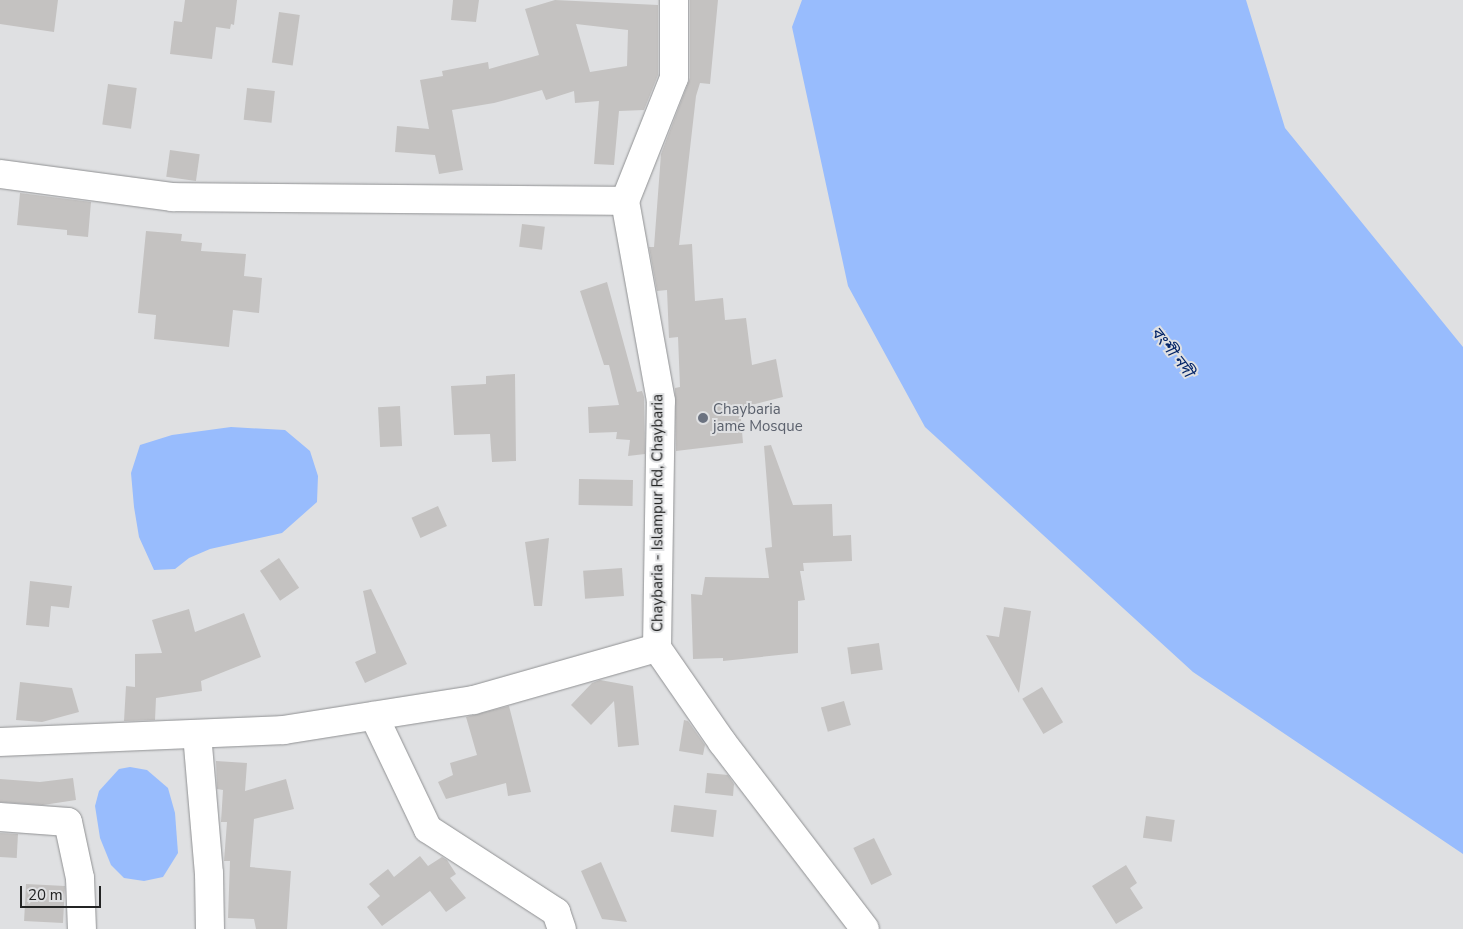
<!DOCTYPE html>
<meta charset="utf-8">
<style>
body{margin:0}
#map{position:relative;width:1463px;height:929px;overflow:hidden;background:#dfe0e2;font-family:"Nunito Sans","Noto Sans Bengali",sans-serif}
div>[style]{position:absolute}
.water>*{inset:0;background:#98bcfd}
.building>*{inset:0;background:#c4c2c1;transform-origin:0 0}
.roads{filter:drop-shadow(0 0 1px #909193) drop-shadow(0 0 1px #909193)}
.street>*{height:28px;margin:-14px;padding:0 14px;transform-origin:14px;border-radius:14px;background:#fff}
.dots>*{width:14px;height:14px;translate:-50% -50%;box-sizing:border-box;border:2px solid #dfe0e2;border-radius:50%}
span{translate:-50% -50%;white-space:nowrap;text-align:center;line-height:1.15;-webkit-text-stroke:4px #dfe0e2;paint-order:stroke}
.worship-label{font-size:15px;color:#5b616d}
.left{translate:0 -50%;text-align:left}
.street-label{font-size:15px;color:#232424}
.water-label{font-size:16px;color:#032467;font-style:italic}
.scale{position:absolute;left:20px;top:886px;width:81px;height:22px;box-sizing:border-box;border:2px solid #232424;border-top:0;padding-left:6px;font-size:15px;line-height:18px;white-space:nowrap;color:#232424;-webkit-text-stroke:4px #dfe0e2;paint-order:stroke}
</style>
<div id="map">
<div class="water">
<i style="clip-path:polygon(802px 0,1246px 0,1285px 128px,1463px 347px,1463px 854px,1193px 672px,925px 427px,848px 286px,792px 27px)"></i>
<i style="clip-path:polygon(231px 427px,285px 430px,310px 451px,318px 476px,317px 502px,282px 533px,210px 549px,189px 558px,175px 569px,154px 570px,139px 537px,134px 507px,131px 473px,140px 445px,172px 435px)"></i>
<i style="clip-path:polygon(130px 767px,147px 770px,168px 788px,175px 813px,178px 853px,163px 877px,144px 881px,124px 878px,111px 865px,100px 838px,95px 806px,99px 791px,119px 769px)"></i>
</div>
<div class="building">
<i style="clip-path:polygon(0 0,58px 0,54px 32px,0 24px)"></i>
<i style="clip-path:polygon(185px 0,237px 0,234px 25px,231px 24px,230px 29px,216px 27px,212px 59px,170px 54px,174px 21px,182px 22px)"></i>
<i style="clip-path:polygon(453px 0,479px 0,476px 22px,451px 20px)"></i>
<i style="clip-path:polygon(evenodd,555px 0,658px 5px,658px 75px,644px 110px,619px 111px,614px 165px,594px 164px,599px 101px,575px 103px,574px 91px,546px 100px,542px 90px,494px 103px,452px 110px,463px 170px,439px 174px,435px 155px,395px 152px,397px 126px,429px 129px,420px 80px,443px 76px,442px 71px,488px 62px,489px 69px,539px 55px,525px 9px,555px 0,576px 24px,628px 30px,627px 66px,590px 72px,576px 24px)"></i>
<i style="clip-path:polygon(690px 0,718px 0,710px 84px,700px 83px,696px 96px,679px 245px,692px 244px,695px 301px,723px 298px,725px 320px,746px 318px,752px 365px,776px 359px,783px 397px,740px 408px,743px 443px,676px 451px,675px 388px,680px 387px,678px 337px,669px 338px,667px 290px,657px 291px,649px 247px,654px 247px,661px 154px,690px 78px)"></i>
<i style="left:279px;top:12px;width:21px;height:51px;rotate:8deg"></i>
<i style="left:108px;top:84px;width:29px;height:41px;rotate:8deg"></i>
<i style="left:247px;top:88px;width:28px;height:32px;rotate:6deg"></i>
<i style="left:170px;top:150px;width:30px;height:27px;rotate:8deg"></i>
<i style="clip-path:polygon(20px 193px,91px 202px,88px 237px,67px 235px,67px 230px,17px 225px)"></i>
<i style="left:522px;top:224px;width:23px;height:23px;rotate:7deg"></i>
<i style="clip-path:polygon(146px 231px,182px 234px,181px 241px,202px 243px,201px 251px,246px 254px,244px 276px,262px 278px,259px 313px,233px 310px,229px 347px,154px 339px,156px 315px,138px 313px)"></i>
<i style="clip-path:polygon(607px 282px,637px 392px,642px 391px,644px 397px,645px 454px,628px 456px,630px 440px,616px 439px,617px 432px,589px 433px,588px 407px,619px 405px,609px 365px,604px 365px,580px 291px)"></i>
<i style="clip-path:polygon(515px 374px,516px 461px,492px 462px,490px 434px,454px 435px,451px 386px,486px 384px,486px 376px)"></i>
<i style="left:400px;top:406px;width:40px;height:22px;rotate:87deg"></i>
<i style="clip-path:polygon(771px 445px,793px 505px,832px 504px,833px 536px,851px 535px,852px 561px,803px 563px,804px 571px,800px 571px,805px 600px,798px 601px,798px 653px,723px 661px,723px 658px,693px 659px,691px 594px,702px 595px,705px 577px,769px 578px,765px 548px,772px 547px,764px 446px)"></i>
<i style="left:579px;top:479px;width:54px;height:26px;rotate:1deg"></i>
<i style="left:438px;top:506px;width:22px;height:29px;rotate:66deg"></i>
<i style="clip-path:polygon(549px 538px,542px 606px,534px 606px,525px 542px)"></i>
<i style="left:279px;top:558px;width:36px;height:23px;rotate:56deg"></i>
<i style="left:622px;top:568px;width:28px;height:39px;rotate:86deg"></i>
<i style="clip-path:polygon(30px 581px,72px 586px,69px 608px,51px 606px,49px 627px,26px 625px)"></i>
<i style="clip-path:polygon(371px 589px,407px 664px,365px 683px,355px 662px,376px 653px,363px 591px)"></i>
<i style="clip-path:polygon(1004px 607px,1031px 611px,1019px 693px,986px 635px,999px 637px)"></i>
<i style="clip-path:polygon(189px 609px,195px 632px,244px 613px,261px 657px,201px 681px,202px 691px,156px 698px,155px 720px,124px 721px,126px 686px,135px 687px,135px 654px,162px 653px,152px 620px)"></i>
<i style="left:879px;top:643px;width:27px;height:32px;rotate:82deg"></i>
<i style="clip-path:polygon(600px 680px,633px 686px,639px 745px,618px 747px,614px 701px,591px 725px,571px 705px,592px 683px)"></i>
<i style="clip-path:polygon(20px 682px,72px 688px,79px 712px,42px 722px,16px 720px)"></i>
<i style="left:1042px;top:687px;width:41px;height:23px;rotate:59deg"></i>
<i style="left:844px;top:701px;width:25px;height:24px;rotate:74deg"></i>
<i style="clip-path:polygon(509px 706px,531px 792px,508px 796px,506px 783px,446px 799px,438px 782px,453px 775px,450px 763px,477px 755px,466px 717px)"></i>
<i style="clip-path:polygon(684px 720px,688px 721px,705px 745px,703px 755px,679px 751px)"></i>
<i style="clip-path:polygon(216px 761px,247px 763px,245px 791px,286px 779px,294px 809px,254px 819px,250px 867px,291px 871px,287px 929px,256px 929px,254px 919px,228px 918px,230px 861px,224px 861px,227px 822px,221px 822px,223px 790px,217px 789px)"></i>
<i style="clip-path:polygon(707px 773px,728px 775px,734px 784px,733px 796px,705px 793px)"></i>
<i style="clip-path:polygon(73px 778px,76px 800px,43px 805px,0 802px,0 779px,40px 782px)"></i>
<i style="left:674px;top:805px;width:43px;height:27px;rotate:7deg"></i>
<i style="left:1146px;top:816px;width:29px;height:22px;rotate:8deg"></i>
<i style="left:0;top:833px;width:18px;height:24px;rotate:3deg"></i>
<i style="left:874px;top:838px;width:41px;height:23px;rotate:64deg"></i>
<i style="clip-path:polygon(420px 856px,428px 866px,442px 857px,447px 860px,456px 874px,450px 878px,466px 898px,446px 912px,430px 891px,382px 926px,367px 907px,380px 896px,369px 884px,388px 869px,394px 877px)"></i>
<i style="clip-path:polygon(601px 862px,627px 922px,602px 919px,581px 871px)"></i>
<i style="clip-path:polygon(1126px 865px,1137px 883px,1130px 888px,1143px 908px,1116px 924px,1092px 886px)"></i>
<i style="left:26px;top:884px;width:39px;height:37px;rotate:3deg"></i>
</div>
<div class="roads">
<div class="street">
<i style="left:0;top:174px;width:174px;rotate:7.6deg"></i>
<i style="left:172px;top:197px;width:453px;rotate:0.5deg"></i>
<i style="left:657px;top:648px;width:247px;rotate:-89.1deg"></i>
<i style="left:661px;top:401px;width:203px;rotate:-100.2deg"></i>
<i style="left:625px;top:201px;width:132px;rotate:-68.3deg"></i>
<i style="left:674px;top:78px;width:78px;rotate:-90deg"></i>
<i style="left:657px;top:648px;width:114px;rotate:55.3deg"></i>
<i style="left:722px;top:742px;width:235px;rotate:52.6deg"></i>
<i style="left:374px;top:716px;width:125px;rotate:64.5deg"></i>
<i style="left:428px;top:829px;width:153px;rotate:33deg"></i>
<i style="left:556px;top:912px;width:18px;rotate:71deg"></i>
<i style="left:197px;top:734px;width:140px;rotate:85.1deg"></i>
<i style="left:209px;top:873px;width:56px;rotate:89deg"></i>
<i style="left:0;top:742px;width:284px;rotate:-2.4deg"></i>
<i style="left:284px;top:730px;width:192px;rotate:-9deg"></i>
<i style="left:474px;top:700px;width:190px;rotate:-15.9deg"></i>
<i style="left:0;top:817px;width:68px;rotate:4.2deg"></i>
<i style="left:68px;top:822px;width:57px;rotate:77.9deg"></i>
<i style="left:80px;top:878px;width:51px;rotate:87.8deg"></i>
</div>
</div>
<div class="dots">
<i style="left:703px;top:418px;background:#6b7280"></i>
</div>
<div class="worship-label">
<span class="left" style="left:713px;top:418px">Chaybaria<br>jame Mosque</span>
</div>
<div class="street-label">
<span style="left:658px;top:513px;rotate:-90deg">Chaybaria - Islampur Rd, Chaybaria</span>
</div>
<div class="water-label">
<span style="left:1172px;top:352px;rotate:52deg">বংশী নদী</span>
</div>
<div class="scale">20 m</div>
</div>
